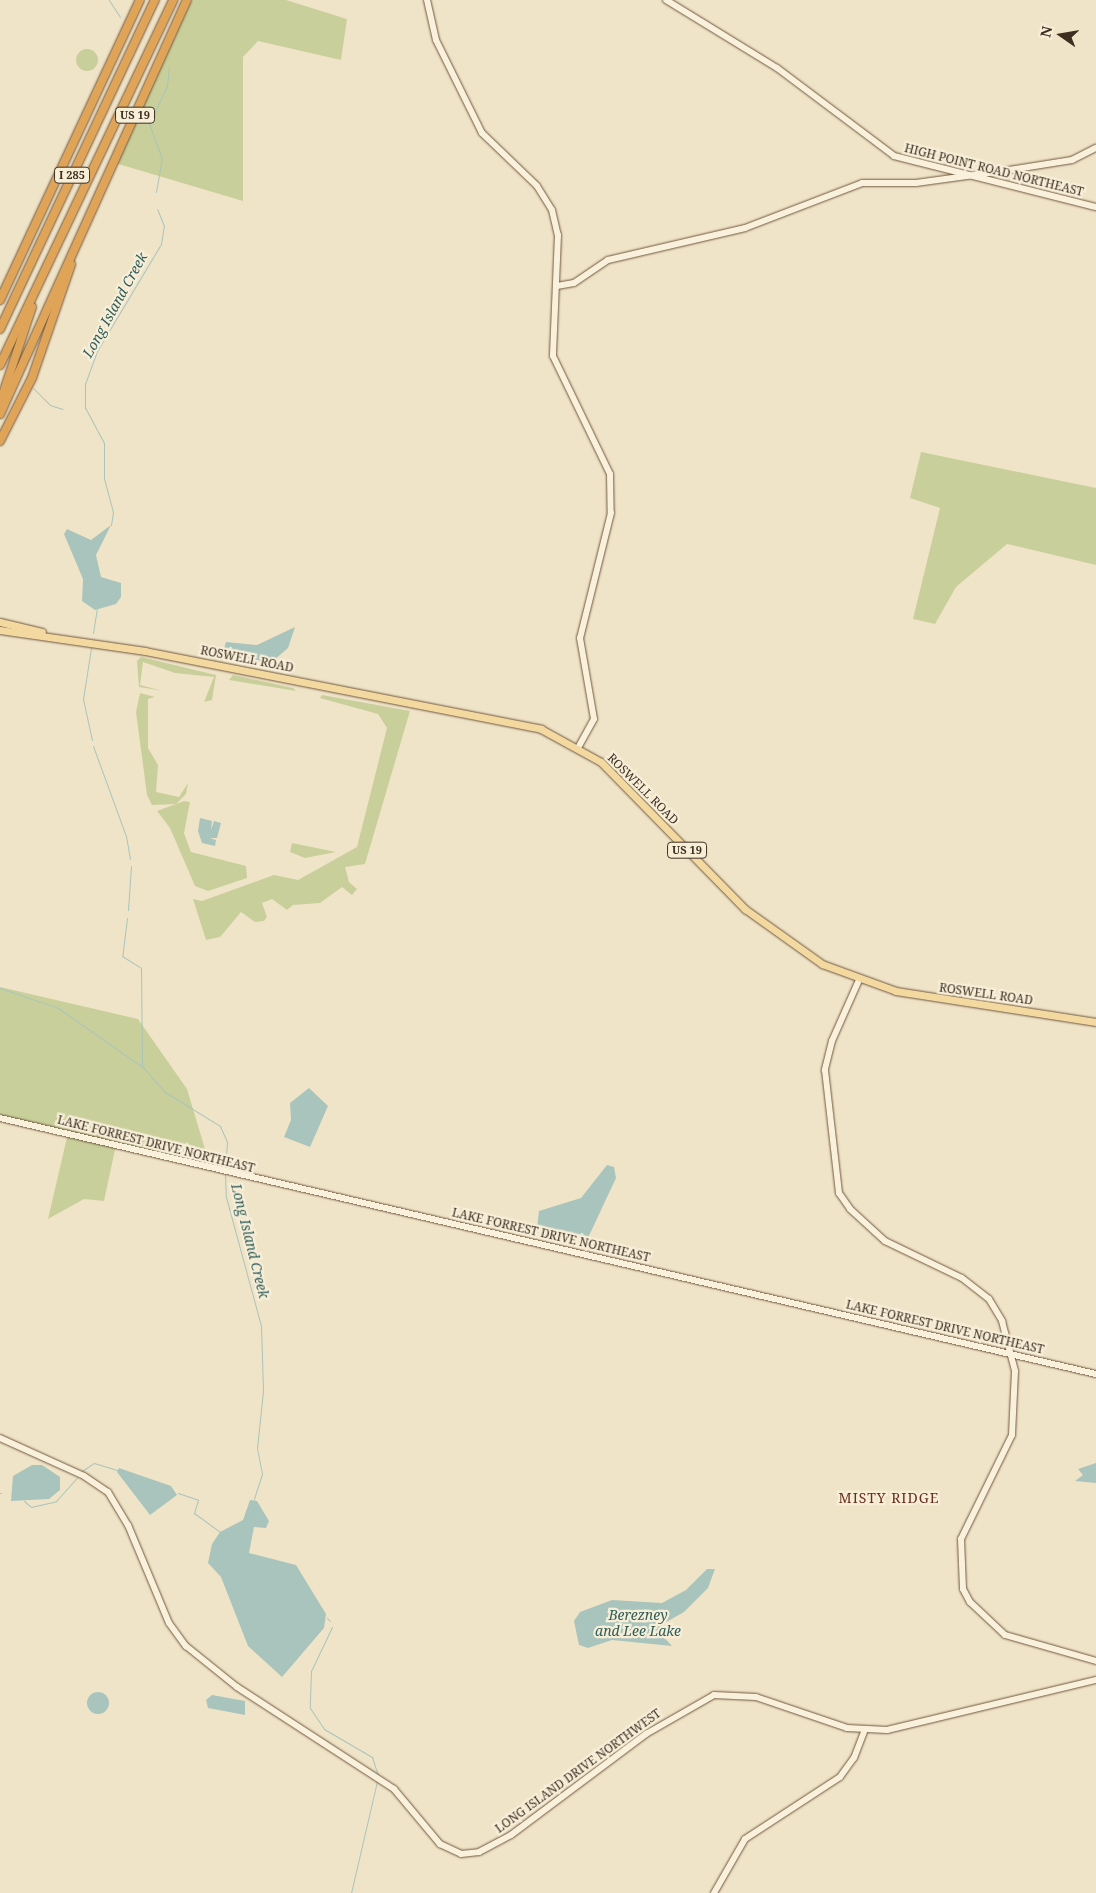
<!DOCTYPE html>
<style>
body{margin:0}
#map{position:relative;width:1096px;height:1893px;overflow:hidden;background:#f0e4c8;font-family:"Noto Serif",serif}
div>[style]{position:absolute}
.green>*{inset:0;background:#c9cf9b}
.round{border-radius:50%}
.water>*{inset:0;background:#a9c4bc}
.stream>*{height:1px;margin:-0.5px;padding:0 0.5px;transform-origin:0.5px;border-radius:0.5px;background:#a9c4bc}
.roads{filter:drop-shadow(0 0 1px #6f573f) drop-shadow(0 0 1px #6f573f)}
.secondary>*{height:6px;margin:-3px;padding:0 3px;transform-origin:3px;border-radius:3px;background:#faf1dc}
.primary>*{height:7px;margin:-3.5px;padding:0 3.5px;transform-origin:3.5px;border-radius:3.5px;background:#f3d9a0}
.highway>*{height:8px;margin:-4px;padding:0 4px;transform-origin:4px;border-radius:4px;background:#e0a458}
span{translate:-50% -50%;white-space:nowrap;text-align:center;line-height:1.15;-webkit-text-stroke:4.5px #f7eed8;paint-order:stroke}
.shield-label span{padding:1px 4px;background:#f7eed8;border:1px solid;border-radius:4px;-webkit-text-stroke-width:0}
.shield-label{font-size:11px;color:#3d2e20;font-weight:700}
.street-label{font-size:12px;color:#3d2e20}
.water-label{font-size:14px;color:#2f5d5a;font-style:italic}
.neighbourhood-label{font-size:14px;color:#6b2e1e;letter-spacing:1px}
.north{position:absolute;left:1036px;top:10px;width:50px;height:50px;-webkit-text-stroke:4px #f7eed8;paint-order:stroke;rotate:283deg;font-size:14px;font-weight:700;line-height:20px;text-align:center;color:#3d2e20}
.north::after{content:'';display:block;margin:auto;width:18px;height:22px;background:#3d2e20;clip-path:polygon(50% 0,100% 100%,50% 72%,0 100%)}
</style>
<div id="map">
<div class="green">
<i style="clip-path:polygon(192px 0,286px 0,347px 19px,341px 60px,258px 41px,243px 57px,243px 201px,115px 163px)"></i>
<i class="round" style="left:76px;top:49px;width:22px;height:22px"></i>
<i style="clip-path:polygon(921px 452px,1096px 488px,1096px 565px,1007px 544px,956px 587px,935px 624px,913px 619px,940px 508px,910px 498px)"></i>
<i style="clip-path:polygon(141px 657px,216px 675px,212px 700px,204px 702px,214px 677px,175px 673px,143px 662px,140px 685px,163px 691px,139px 687px,137px 661px)"></i>
<i style="clip-path:polygon(233px 675px,293px 688px,296px 691px,229px 680px)"></i>
<i style="clip-path:polygon(140px 693px,155px 697px,148px 699px,148px 748px,158px 765px,156px 792px,179px 797px,188px 783px,186px 794px,176px 804px,152px 805px,147px 795px,136px 712px)"></i>
<i style="clip-path:polygon(322px 695px,410px 711px,365px 864px,345px 867px,349px 882px,357px 889px,352px 895px,342px 887px,320px 903px,293px 905px,287px 910px,272px 899px,262px 903px,267px 917px,264px 921px,255px 922px,241px 912px,220px 937px,206px 940px,193px 899px,202px 901px,274px 875px,298px 880px,357px 847px,387px 728px,378px 714px,320px 698px)"></i>
<i style="clip-path:polygon(184px 801px,190px 802px,184px 833px,191px 852px,246px 866px,247px 878px,208px 891px,195px 886px,170px 828px,157px 811px)"></i>
<i style="clip-path:polygon(292px 843px,336px 852px,305px 858px,290px 852px)"></i>
<i style="clip-path:polygon(0 987px,138px 1019px,187px 1089px,211px 1169px,116px 1145px,104px 1201px,84px 1199px,48px 1219px,68px 1133px,0 1116px)"></i>
</div>
<div class="water">
<i style="clip-path:polygon(111px 525px,96px 555px,101px 577px,121px 583px,121px 597px,116px 604px,95px 610px,82px 601px,83px 579px,64px 534px,67px 529px,91px 540px)"></i>
<i style="clip-path:polygon(295px 627px,288px 648px,274px 660px,242px 662px,222px 655px,226px 642px,257px 645px)"></i>
<i style="clip-path:polygon(200px 818px,212px 821px,211px 830px,214px 821px,221px 823px,217px 838px,210px 838px,216px 840px,215px 846px,202px 843px,198px 831px)"></i>
<i style="clip-path:polygon(309px 1088px,328px 1106px,310px 1147px,284px 1137px,291px 1120px,290px 1103px)"></i>
<i style="clip-path:polygon(607px 1165px,614px 1167px,616px 1178px,587px 1240px,537px 1227px,539px 1211px,581px 1198px)"></i>
<i style="clip-path:polygon(1096px 1463px,1096px 1483px,1075px 1481px,1083px 1475px,1078px 1469px)"></i>
<i style="clip-path:polygon(32px 1465px,42px 1465px,60px 1477px,60px 1490px,49px 1499px,11px 1501px,13px 1476px)"></i>
<i style="clip-path:polygon(119px 1468px,171px 1486px,177px 1495px,150px 1515px,117px 1472px)"></i>
<i style="clip-path:polygon(250px 1500px,257px 1501px,269px 1521px,266px 1528px,254px 1527px,249px 1553px,296px 1565px,326px 1614px,324px 1628px,282px 1677px,248px 1646px,221px 1577px,208px 1563px,212px 1544px,220px 1532px,243px 1520px)"></i>
<i style="clip-path:polygon(707px 1569px,715px 1569px,708px 1588px,684px 1612px,661px 1625px,660px 1633px,672px 1646px,612px 1640px,588px 1648px,579px 1645px,574px 1621px,580px 1612px,612px 1600px,662px 1603px,686px 1590px)"></i>
<i class="round" style="left:87px;top:1692px;width:22px;height:22px"></i>
<i style="clip-path:polygon(212px 1695px,245px 1701px,245px 1715px,208px 1708px,206px 1700px)"></i>
</div>
<div class="stream">
<i style="left:109px;top:0;width:20px;rotate:57deg"></i>
<i style="left:156px;top:192px;width:34px;rotate:-80deg"></i>
<i style="left:162px;top:159px;width:37px;rotate:-110deg"></i>
<i style="left:149px;top:124px;width:42px;rotate:-64.7deg"></i>
<i style="left:167px;top:86px;width:19px;rotate:-84deg"></i>
<i style="left:33px;top:388px;width:24px;rotate:45deg"></i>
<i style="left:50px;top:405px;width:13px;rotate:18deg"></i>
<i style="left:111px;top:525px;width:13px;rotate:-81deg"></i>
<i style="left:113px;top:512px;width:34px;rotate:-105deg"></i>
<i style="left:104px;top:479px;width:36px;rotate:-90deg"></i>
<i style="left:104px;top:443px;width:40px;rotate:-118deg"></i>
<i style="left:85px;top:408px;width:24px;rotate:-90deg"></i>
<i style="left:85px;top:384px;width:35px;rotate:-70deg"></i>
<i style="left:97px;top:351px;width:125px;rotate:-59.1deg"></i>
<i style="left:161px;top:244px;width:18px;rotate:-81deg"></i>
<i style="left:164px;top:226px;width:18px;rotate:-112deg"></i>
<i style="left:93px;top:633px;width:24px;rotate:-81deg"></i>
<i style="left:91px;top:648px;width:52px;rotate:98.9deg"></i>
<i style="left:83px;top:699px;width:42px;rotate:77.6deg"></i>
<i style="left:93px;top:746px;width:96px;rotate:69.9deg"></i>
<i style="left:126px;top:836px;width:23px;rotate:80deg"></i>
<i style="left:128px;top:910px;width:44px;rotate:-86.1deg"></i>
<i style="left:127px;top:918px;width:38px;rotate:97deg"></i>
<i style="left:122px;top:956px;width:22px;rotate:32deg"></i>
<i style="left:141px;top:968px;width:98px;rotate:89.4deg"></i>
<i style="left:142px;top:1066px;width:35px;rotate:49deg"></i>
<i style="left:165px;top:1092px;width:65px;rotate:31.7deg"></i>
<i style="left:220px;top:1126px;width:17px;rotate:66deg"></i>
<i style="left:227px;top:1142px;width:27px;rotate:94deg"></i>
<i style="left:0;top:988px;width:61px;rotate:19deg"></i>
<i style="left:58px;top:1008px;width:101px;rotate:34.9deg"></i>
<i style="left:225px;top:1173px;width:24px;rotate:88deg"></i>
<i style="left:226px;top:1197px;width:134px;rotate:74.8deg"></i>
<i style="left:261px;top:1326px;width:65px;rotate:88.2deg"></i>
<i style="left:263px;top:1391px;width:57px;rotate:96deg"></i>
<i style="left:257px;top:1448px;width:26px;rotate:79deg"></i>
<i style="left:262px;top:1474px;width:26px;rotate:108deg"></i>
<i style="left:82px;top:1471px;width:14px;rotate:-34deg"></i>
<i style="left:94px;top:1463px;width:24px;rotate:17deg"></i>
<i style="left:0;top:1493px;width:1px"></i>
<i style="left:178px;top:1493px;width:21px;rotate:19deg"></i>
<i style="left:198px;top:1500px;width:14px;rotate:107deg"></i>
<i style="left:194px;top:1513px;width:32px;rotate:36deg"></i>
<i style="left:24px;top:1501px;width:9px;rotate:41deg"></i>
<i style="left:31px;top:1507px;width:26px;rotate:-13deg"></i>
<i style="left:56px;top:1501px;width:31px;rotate:-48deg"></i>
<i style="left:327px;top:1618px;width:4px;rotate:45deg"></i>
<i style="left:332px;top:1627px;width:49px;rotate:115.5deg"></i>
<i style="left:311px;top:1671px;width:37px;rotate:92deg"></i>
<i style="left:310px;top:1708px;width:25px;rotate:56deg"></i>
<i style="left:324px;top:1729px;width:56px;rotate:30.3deg"></i>
<i style="left:372px;top:1757px;width:19px;rotate:72deg"></i>
<i style="left:351px;top:1893px;width:115px;rotate:-76.9deg"></i>
</div>
<div class="roads">
<div class="secondary">
<i style="left:427px;top:0;width:41px;rotate:77.3deg"></i>
<i style="left:436px;top:40px;width:104px;rotate:63.7deg"></i>
<i style="left:482px;top:133px;width:76px;rotate:43.9deg"></i>
<i style="left:537px;top:186px;width:28px;rotate:58deg"></i>
<i style="left:552px;top:210px;width:26px;rotate:77deg"></i>
<i style="left:558px;top:235px;width:121px;rotate:92.4deg"></i>
<i style="left:553px;top:356px;width:131px;rotate:64.2deg"></i>
<i style="left:610px;top:474px;width:39px;rotate:89deg"></i>
<i style="left:611px;top:513px;width:129px;rotate:103.9deg"></i>
<i style="left:580px;top:638px;width:82px;rotate:80.2deg"></i>
<i style="left:594px;top:719px;width:31px;rotate:119deg"></i>
<i style="left:666px;top:0;width:130px;rotate:31.5deg"></i>
<i style="left:777px;top:68px;width:146px;rotate:36.9deg"></i>
<i style="left:894px;top:156px;width:208px;rotate:14.2deg"></i>
<i style="left:557px;top:286px;width:17px;rotate:-10deg"></i>
<i style="left:574px;top:283px;width:41px;rotate:-34.1deg"></i>
<i style="left:608px;top:260px;width:141px;rotate:-13.1deg"></i>
<i style="left:745px;top:228px;width:125px;rotate:-21deg"></i>
<i style="left:862px;top:183px;width:54px"></i>
<i style="left:916px;top:183px;width:88px;rotate:-7.9deg"></i>
<i style="left:1003px;top:171px;width:70px;rotate:-9.1deg"></i>
<i style="left:1072px;top:160px;width:27px;rotate:-27deg"></i>
<i style="left:859px;top:980px;width:67px;rotate:113.9deg"></i>
<i style="left:832px;top:1041px;width:30px;rotate:104deg"></i>
<i style="left:825px;top:1070px;width:124px;rotate:83.5deg"></i>
<i style="left:839px;top:1193px;width:19px;rotate:55deg"></i>
<i style="left:850px;top:1209px;width:47px;rotate:42.4deg"></i>
<i style="left:885px;top:1241px;width:85px;rotate:25.7deg"></i>
<i style="left:962px;top:1278px;width:34px;rotate:38deg"></i>
<i style="left:989px;top:1299px;width:26px;rotate:59deg"></i>
<i style="left:1002px;top:1321px;width:52px;rotate:75.4deg"></i>
<i style="left:1015px;top:1371px;width:64px;rotate:92.7deg"></i>
<i style="left:1012px;top:1435px;width:116px;rotate:116.1deg"></i>
<i style="left:961px;top:1539px;width:50px;rotate:87.7deg"></i>
<i style="left:963px;top:1589px;width:15px;rotate:62deg"></i>
<i style="left:970px;top:1602px;width:48px;rotate:43.3deg"></i>
<i style="left:1005px;top:1635px;width:95px;rotate:15.9deg"></i>
<i style="left:0;top:1118px;width:1126px;rotate:13.15deg"></i>
<i style="left:0;top:1438px;width:92px;rotate:24.3deg"></i>
<i style="left:84px;top:1476px;width:29px;rotate:34deg"></i>
<i style="left:108px;top:1492px;width:39px;rotate:59deg"></i>
<i style="left:128px;top:1525px;width:106px;rotate:67.3deg"></i>
<i style="left:169px;top:1623px;width:29px;rotate:54deg"></i>
<i style="left:186px;top:1646px;width:65px;rotate:38.8deg"></i>
<i style="left:237px;top:1687px;width:187px;rotate:33deg"></i>
<i style="left:394px;top:1789px;width:72px;rotate:50.1deg"></i>
<i style="left:440px;top:1844px;width:23px;rotate:25deg"></i>
<i style="left:461px;top:1854px;width:18px;rotate:-6deg"></i>
<i style="left:479px;top:1852px;width:36px;rotate:-28deg"></i>
<i style="left:511px;top:1835px;width:169px;rotate:-36.8deg"></i>
<i style="left:646px;top:1734px;width:78px;rotate:-29.8deg"></i>
<i style="left:714px;top:1695px;width:42px;rotate:2.7deg"></i>
<i style="left:756px;top:1697px;width:96px;rotate:18.8deg"></i>
<i style="left:847px;top:1728px;width:40px;rotate:2.9deg"></i>
<i style="left:887px;top:1730px;width:215px;rotate:-13.5deg"></i>
<i style="left:714px;top:1893px;width:62px;rotate:-60.1deg"></i>
<i style="left:745px;top:1839px;width:113px;rotate:-33.1deg"></i>
<i style="left:840px;top:1777px;width:24px;rotate:-54deg"></i>
<i style="left:854px;top:1758px;width:30px;rotate:-69deg"></i>
</div>
<div class="primary">
<i style="left:0;top:622px;width:43px;rotate:13.4deg"></i>
<i style="left:0;top:630px;width:147px;rotate:8.2deg"></i>
<i style="left:145px;top:651px;width:404px;rotate:11.1deg"></i>
<i style="left:541px;top:729px;width:68px;rotate:28.8deg"></i>
<i style="left:601px;top:762px;width:206px;rotate:45.6deg"></i>
<i style="left:745px;top:909px;width:95px;rotate:35.5deg"></i>
<i style="left:822px;top:964px;width:79px;rotate:20deg"></i>
<i style="left:896px;top:991px;width:202px;rotate:8.8deg"></i>
</div>
<div class="highway">
<i style="left:0;top:300px;width:331px;rotate:-65deg"></i>
<i style="left:0;top:329px;width:364px;rotate:-64.8deg"></i>
<i style="left:0;top:365px;width:404px;rotate:-64.6deg"></i>
<i style="left:0;top:403px;width:101px;rotate:-71.6deg"></i>
<i style="left:0;top:414px;width:454px;rotate:-65.7deg"></i>
<i style="left:0;top:441px;width:71px;rotate:-63.1deg"></i>
<i style="left:32px;top:378px;width:120px;rotate:-71deg"></i>
</div>
</div>
<div class="shield-label">
<span style="left:135px;top:115px">US 19</span>
<span style="left:72px;top:175px">I 285</span>
<span style="left:687px;top:850px">US 19</span>
</div>
<div class="street-label">
<span style="left:994px;top:170px;rotate:14deg">HIGH POINT ROAD NORTHEAST</span>
<span style="left:247px;top:659px;rotate:11deg">ROSWELL ROAD</span>
<span style="left:643px;top:789px;rotate:45deg">ROSWELL ROAD</span>
<span style="left:986px;top:994px;rotate:8deg">ROSWELL ROAD</span>
<span style="left:156px;top:1144px;rotate:14deg">LAKE FORREST DRIVE NORTHEAST</span>
<span style="left:551px;top:1235px;rotate:13deg">LAKE FORREST DRIVE NORTHEAST</span>
<span style="left:945px;top:1327px;rotate:13deg">LAKE FORREST DRIVE NORTHEAST</span>
<span style="left:578px;top:1771px;rotate:-36deg">LONG ISLAND DRIVE NORTHWEST</span>
</div>
<div class="water-label">
<span style="left:115px;top:305px;rotate:-61deg">Long Island Creek</span>
<span style="left:250px;top:1241px;rotate:76deg">Long Island Creek</span>
<span style="left:638px;top:1623px">Berezney<br>and Lee Lake</span>
</div>
<div class="neighbourhood-label">
<span style="left:889px;top:1498px">MISTY RIDGE</span>
</div>
<div class="north">N</div>
</div>
